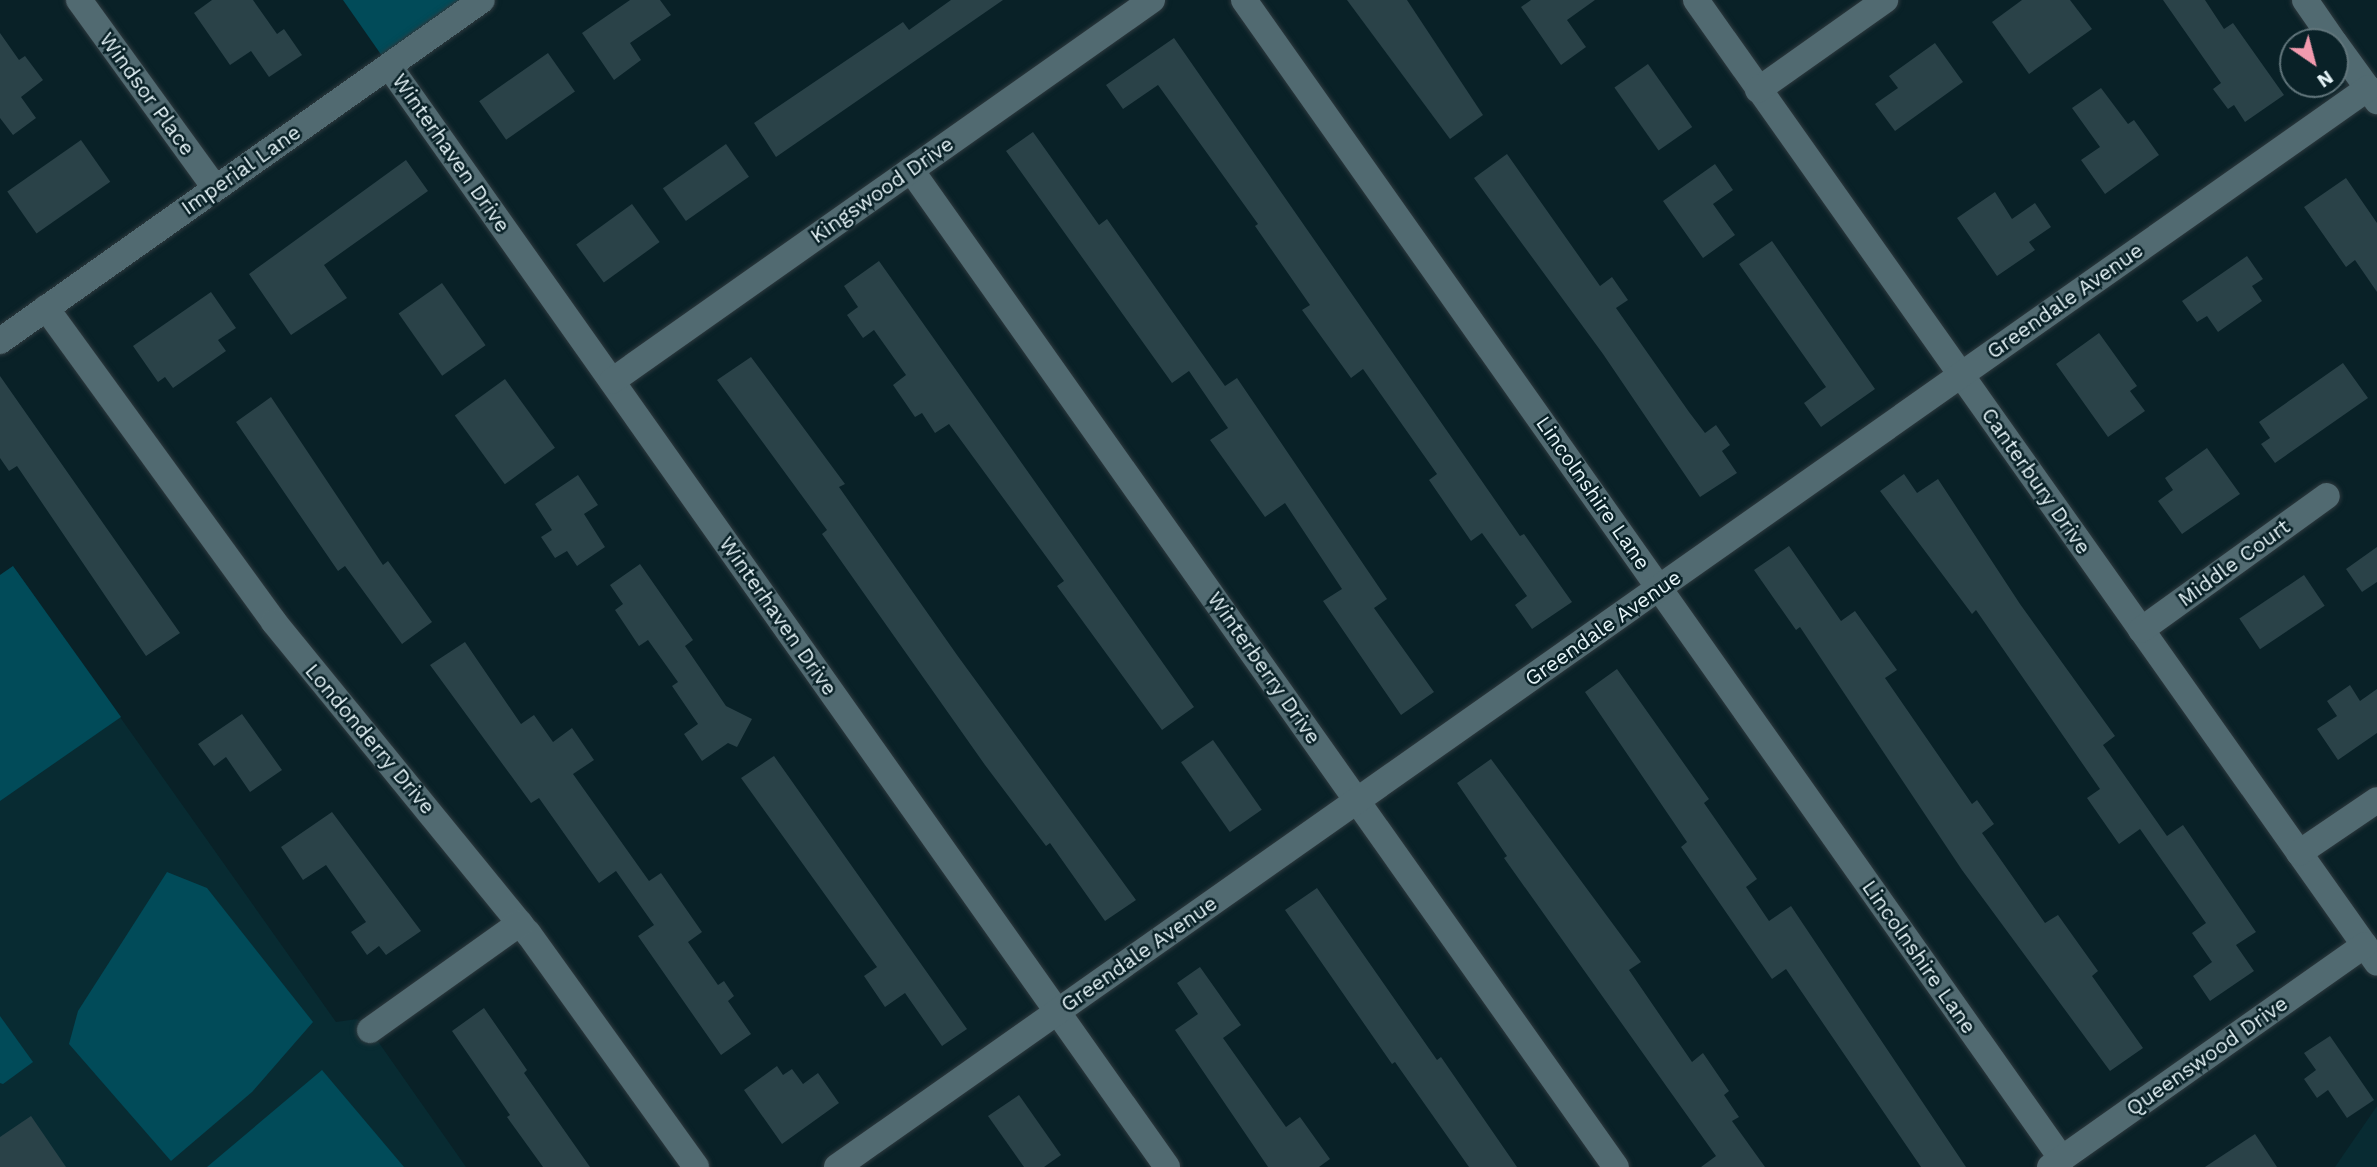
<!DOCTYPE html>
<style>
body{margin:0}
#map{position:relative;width:2377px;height:1167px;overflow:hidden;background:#092127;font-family:"Work Sans",sans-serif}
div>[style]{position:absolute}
.built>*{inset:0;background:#082b32}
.green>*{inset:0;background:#014b59}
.building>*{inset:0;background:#2a4248;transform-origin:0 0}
.roads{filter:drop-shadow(0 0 2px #2e393e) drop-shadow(0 0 2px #2e393e)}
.minor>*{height:26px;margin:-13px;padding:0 13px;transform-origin:13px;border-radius:13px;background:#516a71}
span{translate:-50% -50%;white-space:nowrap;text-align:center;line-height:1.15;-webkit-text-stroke:5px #092127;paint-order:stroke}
.street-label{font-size:21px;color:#e6f4f8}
.north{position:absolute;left:2279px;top:28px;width:70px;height:70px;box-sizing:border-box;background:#092127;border:2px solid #61757b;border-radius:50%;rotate:145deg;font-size:19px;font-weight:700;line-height:28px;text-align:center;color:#e6f4f8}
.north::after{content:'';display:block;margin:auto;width:24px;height:32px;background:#f29aae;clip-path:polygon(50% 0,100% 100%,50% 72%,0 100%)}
</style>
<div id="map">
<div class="built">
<i style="clip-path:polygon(13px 566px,336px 1022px,357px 1019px,370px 1030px,466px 1167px,0 1167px,0 575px)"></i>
<i style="clip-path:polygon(2377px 1106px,2377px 1167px,2335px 1167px)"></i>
</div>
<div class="green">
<i style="clip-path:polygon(343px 0,482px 0,389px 66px)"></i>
<i style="clip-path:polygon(13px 566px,121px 717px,0 801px,0 575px)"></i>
<i style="clip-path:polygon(167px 872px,207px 888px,313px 1022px,252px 1092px,171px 1161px,69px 1044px,78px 1011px)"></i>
<i style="clip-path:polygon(0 1016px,33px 1062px,3px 1084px,0 1083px)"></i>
<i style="clip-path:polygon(322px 1070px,404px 1167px,207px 1167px)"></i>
</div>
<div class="building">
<i style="clip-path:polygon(212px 0,253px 0,277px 34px,284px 29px,302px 55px,269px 77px,251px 51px,230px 65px,194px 13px)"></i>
<i style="clip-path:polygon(630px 0,660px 0,671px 15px,630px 43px,641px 60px,614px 80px,582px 33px)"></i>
<i style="clip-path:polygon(951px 0,1003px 0,776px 157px,754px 123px,903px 22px,909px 30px)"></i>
<i style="clip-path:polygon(1347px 0,1407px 0,1483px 115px,1450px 139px)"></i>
<i style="clip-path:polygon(1531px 0,1595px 0,1567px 20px,1586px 47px,1561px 65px,1521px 7px)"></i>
<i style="clip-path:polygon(2022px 0,2070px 0,2092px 29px,2029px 74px,1992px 22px)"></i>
<i style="clip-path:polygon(2163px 0,2205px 0,2224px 29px,2233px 23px,2284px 95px,2245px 122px,2234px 105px,2228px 109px,2213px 89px,2221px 83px)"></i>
<i style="clip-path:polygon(0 33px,19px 60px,25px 56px,43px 80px,21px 97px,36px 118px,13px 135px,0 118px)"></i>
<i style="clip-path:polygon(1174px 38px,1520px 536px,1524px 534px,1572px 602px,1532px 629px,1515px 605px,1527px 596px,1482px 533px,1471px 541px,1429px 480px,1437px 474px,1363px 369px,1351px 378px,1302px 310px,1310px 305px,1255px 226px,1258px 224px,1158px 85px,1123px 109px,1106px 85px)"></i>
<i style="clip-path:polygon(1935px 43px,1963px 82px,1895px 131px,1875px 104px,1898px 88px,1889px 76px)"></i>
<i style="left:548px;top:53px;width:47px;height:84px;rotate:55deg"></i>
<i style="left:1648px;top:64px;width:77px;height:41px;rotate:55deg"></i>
<i style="clip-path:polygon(2101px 88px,2128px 124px,2134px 120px,2159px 155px,2105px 194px,2081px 160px,2100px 147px,2072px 108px)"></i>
<i style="clip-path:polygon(1033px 132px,1099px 225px,1107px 219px,1225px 386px,1237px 378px,1387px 599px,1374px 608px,1434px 692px,1401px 715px,1323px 601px,1342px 589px,1285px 503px,1265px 517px,1210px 440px,1228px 428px,1189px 371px,1172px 383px,1006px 151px)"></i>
<i style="left:81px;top:140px;width:51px;height:90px;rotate:55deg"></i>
<i style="left:726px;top:144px;width:40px;height:77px;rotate:55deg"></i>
<i style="clip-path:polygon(1507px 154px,1600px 286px,1612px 277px,1628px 300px,1616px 308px,1689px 412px,1705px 433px,1716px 425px,1730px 445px,1722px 451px,1737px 473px,1700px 497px,1603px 354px,1474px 178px)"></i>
<i style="clip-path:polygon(406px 160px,428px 191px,324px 265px,347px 298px,291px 335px,249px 274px)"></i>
<i style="clip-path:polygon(1715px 164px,1733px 190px,1713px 204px,1735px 235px,1703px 258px,1663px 201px)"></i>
<i style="clip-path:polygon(2346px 178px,2377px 223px,2377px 292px,2355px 260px,2346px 267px,2304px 207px)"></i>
<i style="clip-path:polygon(1995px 192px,2012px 219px,2035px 203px,2051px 227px,2029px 242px,2035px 250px,1997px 276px,1957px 218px)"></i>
<i style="left:632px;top:204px;width:47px;height:69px;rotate:54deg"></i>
<i style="clip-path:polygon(1772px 241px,1875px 389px,1821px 427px,1804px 403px,1826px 387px,1739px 264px)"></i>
<i style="clip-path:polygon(2247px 256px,2263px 279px,2252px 286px,2262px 301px,2218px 332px,2207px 316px,2197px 322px,2182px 301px)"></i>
<i style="clip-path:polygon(879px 261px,1194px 707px,1162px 730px,1057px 586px,1064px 581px,949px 424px,935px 433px,922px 413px,915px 417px,893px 385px,906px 375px,874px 330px,863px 338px,847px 315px,858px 307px,844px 286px)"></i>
<i style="left:442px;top:283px;width:76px;height:53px;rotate:55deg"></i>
<i style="clip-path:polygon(211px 292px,236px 328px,218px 340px,226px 351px,173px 388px,165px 377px,158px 382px,133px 346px)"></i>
<i style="clip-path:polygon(2099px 333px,2137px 386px,2130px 391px,2145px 411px,2108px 437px,2056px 364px)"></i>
<i style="clip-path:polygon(751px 357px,845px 484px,839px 487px,957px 655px,1136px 900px,1105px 921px,1050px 843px,1046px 846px,985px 765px,822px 534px,827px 530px,717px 380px)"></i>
<i style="clip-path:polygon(2343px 363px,2368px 398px,2275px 463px,2261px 444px,2270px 438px,2259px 422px)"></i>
<i style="clip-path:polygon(0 376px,180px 633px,146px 656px,17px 466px,9px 471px,0 458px)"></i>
<i style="left:505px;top:379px;width:85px;height:62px;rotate:54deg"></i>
<i style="clip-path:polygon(271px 397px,383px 565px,388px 561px,432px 622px,402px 644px,345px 566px,338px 571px,236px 422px)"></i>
<i style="clip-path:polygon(2207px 448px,2240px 494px,2182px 534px,2158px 501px,2173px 490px,2165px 478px)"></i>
<i style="clip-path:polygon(1904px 474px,1917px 493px,1938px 479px,2020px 604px,2115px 736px,2103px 745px,2167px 836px,2183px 825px,2256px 932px,2236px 945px,2254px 971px,2210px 1001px,2193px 976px,2212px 962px,2192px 933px,2206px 923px,2140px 829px,2119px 844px,2087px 798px,2100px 789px,1976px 610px,1972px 614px,1880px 491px)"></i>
<i style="clip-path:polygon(578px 475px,598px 505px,584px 514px,605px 547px,577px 566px,567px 551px,555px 558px,541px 537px,552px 530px,535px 504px)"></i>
<i style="clip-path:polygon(1789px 546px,1841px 621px,1855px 611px,1897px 670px,1885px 678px,1972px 804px,1977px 800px,1994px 824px,1982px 833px,2045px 923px,2058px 915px,2098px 971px,2092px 976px,2143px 1048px,2110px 1071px,1962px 870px,1800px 627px,1796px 630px,1754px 570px)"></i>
<i style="clip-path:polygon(2377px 547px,2377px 582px,2362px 592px,2346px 569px)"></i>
<i style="clip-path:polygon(640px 564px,693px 640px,685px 646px,726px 706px,752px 719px,737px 747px,728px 743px,702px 761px,684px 734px,698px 724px,672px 686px,678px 682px,648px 640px,639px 646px,615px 610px,623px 604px,610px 585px)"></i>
<i style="left:2304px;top:575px;width:37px;height:78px;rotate:56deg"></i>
<i style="clip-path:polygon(465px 642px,521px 724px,534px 715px,553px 742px,572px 728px,594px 760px,573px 774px,649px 881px,661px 873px,702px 932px,688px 942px,718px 985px,724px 981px,734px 996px,728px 1001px,751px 1034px,721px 1055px,638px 936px,654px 925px,616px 871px,599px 883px,539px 798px,531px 803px,430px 665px)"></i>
<i style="clip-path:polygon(1617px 669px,1709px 799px,1704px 803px,1757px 879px,1746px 887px,1769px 921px,1791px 906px,1966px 1167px,1921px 1167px,1786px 969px,1772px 979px,1681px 847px,1687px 842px,1585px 692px)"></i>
<i style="clip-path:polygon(2350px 685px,2360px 701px,2377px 689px,2377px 733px,2338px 760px,2317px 729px,2337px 716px,2327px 701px)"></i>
<i style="clip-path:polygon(242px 714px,282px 770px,250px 792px,226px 757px,214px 766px,198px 744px)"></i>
<i style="left:1213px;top:740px;width:85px;height:39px;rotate:55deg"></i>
<i style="clip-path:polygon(774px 756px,967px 1029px,942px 1046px,905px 993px,885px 1007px,864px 976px,877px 967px,741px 778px)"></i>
<i style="clip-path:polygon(1491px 759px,1641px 962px,1629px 970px,1692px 1062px,1703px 1053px,1729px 1091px,1724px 1095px,1739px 1117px,1732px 1121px,1765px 1167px,1701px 1167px,1716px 1156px,1504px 858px,1507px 856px,1457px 783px)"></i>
<i style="clip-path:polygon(332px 812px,421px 931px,386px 955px,379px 946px,367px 955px,351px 932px,366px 922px,326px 865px,303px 880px,281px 847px)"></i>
<i style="clip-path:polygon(1317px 888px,1437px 1060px,1441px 1057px,1517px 1167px,1469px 1167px,1395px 1062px,1392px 1064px,1285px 910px)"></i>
<i style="clip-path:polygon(1200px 967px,1241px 1025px,1223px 1038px,1286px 1127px,1300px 1117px,1330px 1159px,1319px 1167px,1268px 1167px,1175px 1030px,1198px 1014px,1177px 983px)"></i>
<i style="clip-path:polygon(484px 1008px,527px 1070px,524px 1073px,590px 1167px,543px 1167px,507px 1117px,510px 1115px,452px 1031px)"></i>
<i style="clip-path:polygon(2330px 1036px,2374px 1100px,2347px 1118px,2328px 1090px,2317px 1098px,2304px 1079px,2316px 1070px,2304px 1053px)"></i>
<i style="clip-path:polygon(777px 1066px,783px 1075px,792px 1069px,803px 1084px,818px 1073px,839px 1103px,782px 1144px,744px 1090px)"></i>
<i style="clip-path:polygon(1019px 1095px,1061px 1155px,1044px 1167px,1024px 1167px,988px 1116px)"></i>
<i style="clip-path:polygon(31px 1116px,66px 1167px,0 1167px,0 1137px)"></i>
<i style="clip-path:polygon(2255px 1134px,2277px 1167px,2205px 1167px)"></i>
</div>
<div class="roads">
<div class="minor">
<i style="left:79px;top:0;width:232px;rotate:54.1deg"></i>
<i style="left:1244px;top:0;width:1419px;rotate:54.79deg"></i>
<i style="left:1696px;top:0;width:1179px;rotate:54.73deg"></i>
<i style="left:2305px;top:0;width:51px;rotate:55.4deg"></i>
<i style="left:2335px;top:43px;width:72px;rotate:54.1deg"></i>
<i style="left:389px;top:66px;width:1348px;rotate:54.75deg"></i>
<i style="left:1758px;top:90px;width:156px;rotate:-35.3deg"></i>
<i style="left:911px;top:170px;width:1221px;rotate:54.74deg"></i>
<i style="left:46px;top:308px;width:388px;rotate:54deg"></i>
<i style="left:274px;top:622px;width:402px;rotate:50.8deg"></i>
<i style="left:528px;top:933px;width:288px;rotate:54.3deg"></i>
<i style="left:0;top:341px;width:590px;rotate:-35.28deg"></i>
<i style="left:612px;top:381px;width:661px;rotate:-35.21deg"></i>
<i style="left:2141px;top:630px;width:229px;rotate:-35.8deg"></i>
<i style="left:2299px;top:853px;width:94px;rotate:-34.2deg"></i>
<i style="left:370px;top:1030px;width:184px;rotate:-35.5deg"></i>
<i style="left:837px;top:1167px;width:1873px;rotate:-35.17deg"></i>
<i style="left:2050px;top:1167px;width:385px;rotate:-35.2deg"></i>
</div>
</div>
<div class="street-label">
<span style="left:147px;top:94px;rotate:54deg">Windsor Place</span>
<span style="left:451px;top:153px;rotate:55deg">Winterhaven Drive</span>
<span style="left:241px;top:170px;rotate:-35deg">Imperial Lane</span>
<span style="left:882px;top:190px;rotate:-35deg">Kingswood Drive</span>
<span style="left:2065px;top:301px;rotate:-35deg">Greendale Avenue</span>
<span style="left:2036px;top:481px;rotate:55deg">Canterbury Drive</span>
<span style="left:1593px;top:493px;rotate:55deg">Lincolnshire Lane</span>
<span style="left:2234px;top:563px;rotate:-36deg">Middle Court</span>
<span style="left:778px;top:616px;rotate:55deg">Winterhaven Drive</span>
<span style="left:1603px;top:628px;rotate:-35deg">Greendale Avenue</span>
<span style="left:1264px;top:668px;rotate:55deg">Winterberry Drive</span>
<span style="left:370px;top:739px;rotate:50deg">Londonderry Drive</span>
<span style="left:1139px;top:954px;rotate:-35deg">Greendale Avenue</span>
<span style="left:1919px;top:957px;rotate:55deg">Lincolnshire Lane</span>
<span style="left:2207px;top:1056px;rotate:-35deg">Queenswood Drive</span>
</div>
<div class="north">N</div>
</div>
